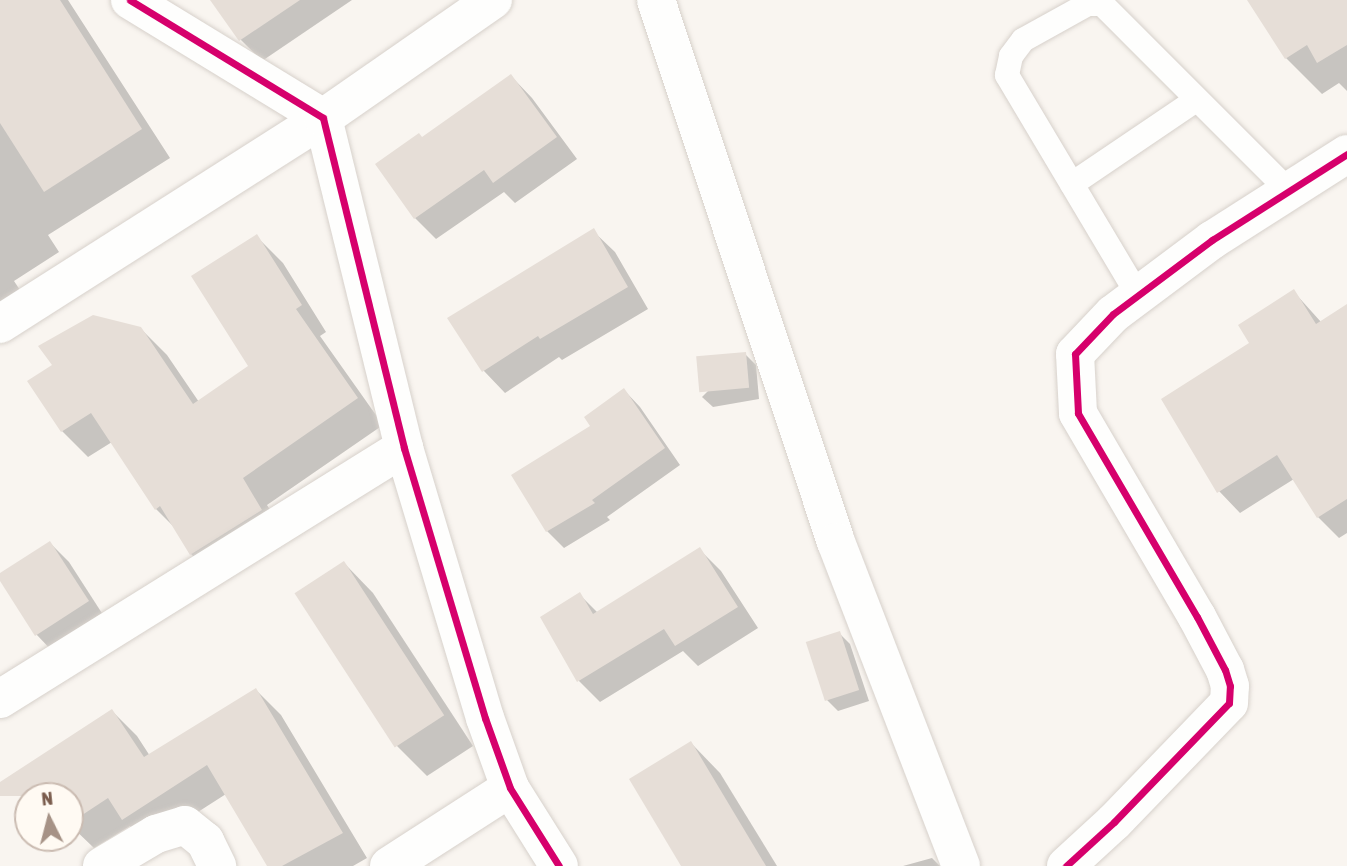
<!DOCTYPE html>
<style>
body{margin:0}
#map{position:relative;width:1347px;height:866px;overflow:hidden;background:#f9f5f0;font-family:"Asap Condensed",sans-serif}
div>[style]{position:absolute}
.shadow>*{inset:0;background:#0003}
.building>*{inset:0;background:#e6ded7;transform-origin:0 0}
.roads{filter:drop-shadow(0 0 2px #d7d1cb) drop-shadow(0 0 2px #d7d1cb)}
.lane>*{height:24px;margin:-12px;padding:0 12px;transform-origin:12px;border-radius:12px;background:#fefefd}
.street>*{height:38px;margin:-19px;padding:0 19px;transform-origin:19px;border-radius:19px;background:#fefefd}
.secondary>*{height:38px;margin:-19px;padding:0 19px;transform-origin:19px;border-radius:19px;background:#fefefd}
.cycleway>*{height:7px;margin:-3.5px;padding:0 3.5px;transform-origin:3.5px;border-radius:3.5px;background:#d6006c}
span{translate:-50% -50%;white-space:nowrap;text-align:center;line-height:1.15;-webkit-text-stroke:6px #fffaf3;paint-order:stroke}
.north{position:absolute;left:14px;top:782px;width:70px;height:70px;box-sizing:border-box;background:#fffaf3;border:2px solid #cabbb1;border-radius:50%;rotate:354deg;font-size:19px;font-weight:700;line-height:28px;text-align:center;color:#7a5c4d}
.north::after{content:'';display:block;margin:auto;width:24px;height:32px;background:#a69286;clip-path:polygon(50% 0,100% 100%,50% 72%,0 100%)}
</style>
<div id="map">
<div class="shadow">
<i style="clip-path:polygon(0 0,68px 0,170px 158px,48px 235px,59px 252px,14px 281px,39px 319px,0 343px)"></i>
<i style="clip-path:polygon(212px 0,352px 0,262px 61px,241px 40px)"></i>
<i style="clip-path:polygon(1249px 0,1347px 0,1347px 91px,1339px 83px,1322px 94px,1286px 58px)"></i>
<i style="clip-path:polygon(511px 76px,532px 98px,577px 159px,515px 203px,504px 192px,436px 239px,415px 218px,423px 139px)"></i>
<i style="clip-path:polygon(593px 231px,615px 252px,648px 309px,562px 360px,559px 357px,505px 393px,484px 371px,449px 318px)"></i>
<i style="clip-path:polygon(257px 237px,283px 263px,326px 332px,320px 336px,383px 425px,267px 505px,287px 537px,217px 580px,191px 554px,176px 529px,156px 509px,112px 442px,88px 457px,62px 431px,140px 328px,167px 355px,199px 402px,250px 366px)"></i>
<i style="clip-path:polygon(1294px 292px,1321px 322px,1347px 306px,1347px 533px,1339px 538px,1318px 517px,1294px 479px,1240px 513px,1219px 491px,1252px 344px)"></i>
<i style="clip-path:polygon(745px 354px,756px 365px,759px 399px,713px 407px,702px 397px)"></i>
<i style="clip-path:polygon(624px 390px,640px 407px,680px 465px,607px 517px,610px 520px,564px 548px,547px 531px,513px 475px,592px 427px)"></i>
<i style="clip-path:polygon(50px 543px,69px 562px,107px 621px,55px 654px,36px 634px,0 578px,0 575px)"></i>
<i style="clip-path:polygon(699px 549px,721px 571px,758px 628px,698px 666px,683px 651px,600px 702px,579px 681px,580px 595px,598px 613px)"></i>
<i style="clip-path:polygon(344px 563px,373px 593px,473px 746px,427px 776px,397px 746px)"></i>
<i style="clip-path:polygon(839px 633px,850px 644px,869px 701px,838px 711px,827px 700px)"></i>
<i style="clip-path:polygon(256px 690px,281px 715px,367px 858px,353px 866px,269px 866px,226px 794px,148px 844px,130px 826px,94px 848px,70px 825px,70px 796px,51px 796px,112px 711px,137px 736px,150px 756px)"></i>
<i style="clip-path:polygon(691px 743px,720px 773px,777px 866px,683px 866px)"></i>
<i style="clip-path:polygon(932px 858px,940px 866px,903px 866px)"></i>
</div>
<div class="building">
<i style="clip-path:polygon(0 0,60px 0,142px 129px,44px 192px,0 123px)"></i>
<i style="clip-path:polygon(210px 0,300px 0,239px 41px)"></i>
<i style="clip-path:polygon(1247px 0,1347px 0,1347px 45px,1317px 63px,1307px 45px,1285px 59px)"></i>
<i style="clip-path:polygon(511px 74px,557px 137px,493px 183px,484px 170px,414px 219px,375px 164px,419px 133px,422px 137px)"></i>
<i style="clip-path:polygon(594px 228px,628px 287px,540px 339px,538px 336px,482px 372px,447px 318px)"></i>
<i style="clip-path:polygon(257px 234px,302px 305px,296px 309px,358px 398px,243px 478px,262px 510px,190px 555px,160px 506px,155px 510px,91px 413px,61px 432px,27px 381px,52px 365px,38px 346px,93px 315px,141px 327px,193px 404px,248px 366px,191px 276px)"></i>
<i style="clip-path:polygon(1294px 289px,1316px 324px,1347px 304px,1347px 499px,1317px 518px,1277px 455px,1217px 493px,1161px 399px,1249px 343px,1238px 325px)"></i>
<i style="left:746px;top:352px;width:36px;height:50px;rotate:85deg"></i>
<i style="clip-path:polygon(624px 388px,665px 448px,592px 500px,595px 503px,546px 532px,511px 475px,590px 426px,584px 417px)"></i>
<i style="clip-path:polygon(50px 541px,89px 601px,35px 636px,0 581px,0 573px)"></i>
<i style="clip-path:polygon(700px 547px,738px 607px,675px 646px,664px 629px,577px 682px,540px 617px,580px 592px,593px 614px)"></i>
<i style="left:344px;top:561px;width:184px;height:59px;rotate:57deg"></i>
<i style="left:840px;top:631px;width:62px;height:36px;rotate:72deg"></i>
<i style="clip-path:polygon(256px 688px,343px 833px,282px 866px,267px 866px,207px 765px,122px 820px,108px 798px,70px 823px,70px 796px,0 796px,0 782px,112px 709px,144px 757px)"></i>
<i style="clip-path:polygon(691px 741px,766px 866px,681px 866px,629px 779px)"></i>
</div>
<div class="roads">
<div class="lane">
<i style="left:1072px;top:184px;width:150px;rotate:-34.1deg"></i>
<i style="left:1138px;top:295px;width:256px;rotate:-120.8deg"></i>
<i style="left:1007px;top:75px;width:19px;rotate:-78deg"></i>
<i style="left:1011px;top:56px;width:20px;rotate:-53deg"></i>
<i style="left:1023px;top:40px;width:74px;rotate:-29deg"></i>
<i style="left:1088px;top:4px;width:14px"></i>
<i style="left:1102px;top:4px;width:264px;rotate:45deg"></i>
</div>
<div class="street">
<i style="left:130px;top:0;width:226px;rotate:31.4deg"></i>
<i style="left:323px;top:118px;width:340px;rotate:76.2deg"></i>
<i style="left:404px;top:448px;width:282px;rotate:73.3deg"></i>
<i style="left:485px;top:718px;width:74px;rotate:70.3deg"></i>
<i style="left:510px;top:788px;width:92px;rotate:57.9deg"></i>
<i style="left:0;top:324px;width:383px;rotate:-32.5deg"></i>
<i style="left:323px;top:118px;width:207px;rotate:-34.8deg"></i>
<i style="left:0;top:699px;width:476px;rotate:-31.9deg"></i>
<i style="left:102px;top:866px;width:63px;rotate:-30.7deg"></i>
<i style="left:156px;top:834px;width:30px;rotate:-17deg"></i>
<i style="left:185px;top:825px;width:26px;rotate:39deg"></i>
<i style="left:205px;top:841px;width:28px;rotate:64deg"></i>
<i style="left:389px;top:866px;width:144px;rotate:-32.8deg"></i>
<i style="left:1066px;top:866px;width:65px;rotate:-42.5deg"></i>
<i style="left:1114px;top:822px;width:165px;rotate:-46deg"></i>
<i style="left:1229px;top:703px;width:17px;rotate:-87deg"></i>
<i style="left:1230px;top:686px;width:17px;rotate:-107deg"></i>
<i style="left:1225px;top:670px;width:60px;rotate:-117.8deg"></i>
<i style="left:1197px;top:617px;width:236px;rotate:-120.3deg"></i>
<i style="left:1078px;top:413px;width:59px;rotate:-92.9deg"></i>
<i style="left:1075px;top:354px;width:55px;rotate:-46.5deg"></i>
<i style="left:1113px;top:314px;width:124px;rotate:-36.8deg"></i>
<i style="left:1212px;top:240px;width:160px;rotate:-32.5deg"></i>
</div>
<div class="secondary">
<i style="left:656px;top:0;width:571px;rotate:71.63deg"></i>
<i style="left:836px;top:542px;width:347px;rotate:68.9deg"></i>
</div>
</div>
<div class="cycleway">
<i style="left:130px;top:0;width:226px;rotate:31.4deg"></i>
<i style="left:323px;top:118px;width:340px;rotate:76.2deg"></i>
<i style="left:404px;top:448px;width:282px;rotate:73.3deg"></i>
<i style="left:485px;top:718px;width:74px;rotate:70.3deg"></i>
<i style="left:510px;top:788px;width:92px;rotate:57.9deg"></i>
<i style="left:1066px;top:866px;width:65px;rotate:-42.5deg"></i>
<i style="left:1114px;top:822px;width:165px;rotate:-46deg"></i>
<i style="left:1229px;top:703px;width:17px;rotate:-87deg"></i>
<i style="left:1230px;top:686px;width:17px;rotate:-107deg"></i>
<i style="left:1225px;top:670px;width:60px;rotate:-117.8deg"></i>
<i style="left:1197px;top:617px;width:236px;rotate:-120.3deg"></i>
<i style="left:1078px;top:413px;width:59px;rotate:-92.9deg"></i>
<i style="left:1075px;top:354px;width:55px;rotate:-46.5deg"></i>
<i style="left:1113px;top:314px;width:124px;rotate:-36.8deg"></i>
<i style="left:1212px;top:240px;width:160px;rotate:-32.5deg"></i>
</div>
<div class="north">N</div>
</div>
